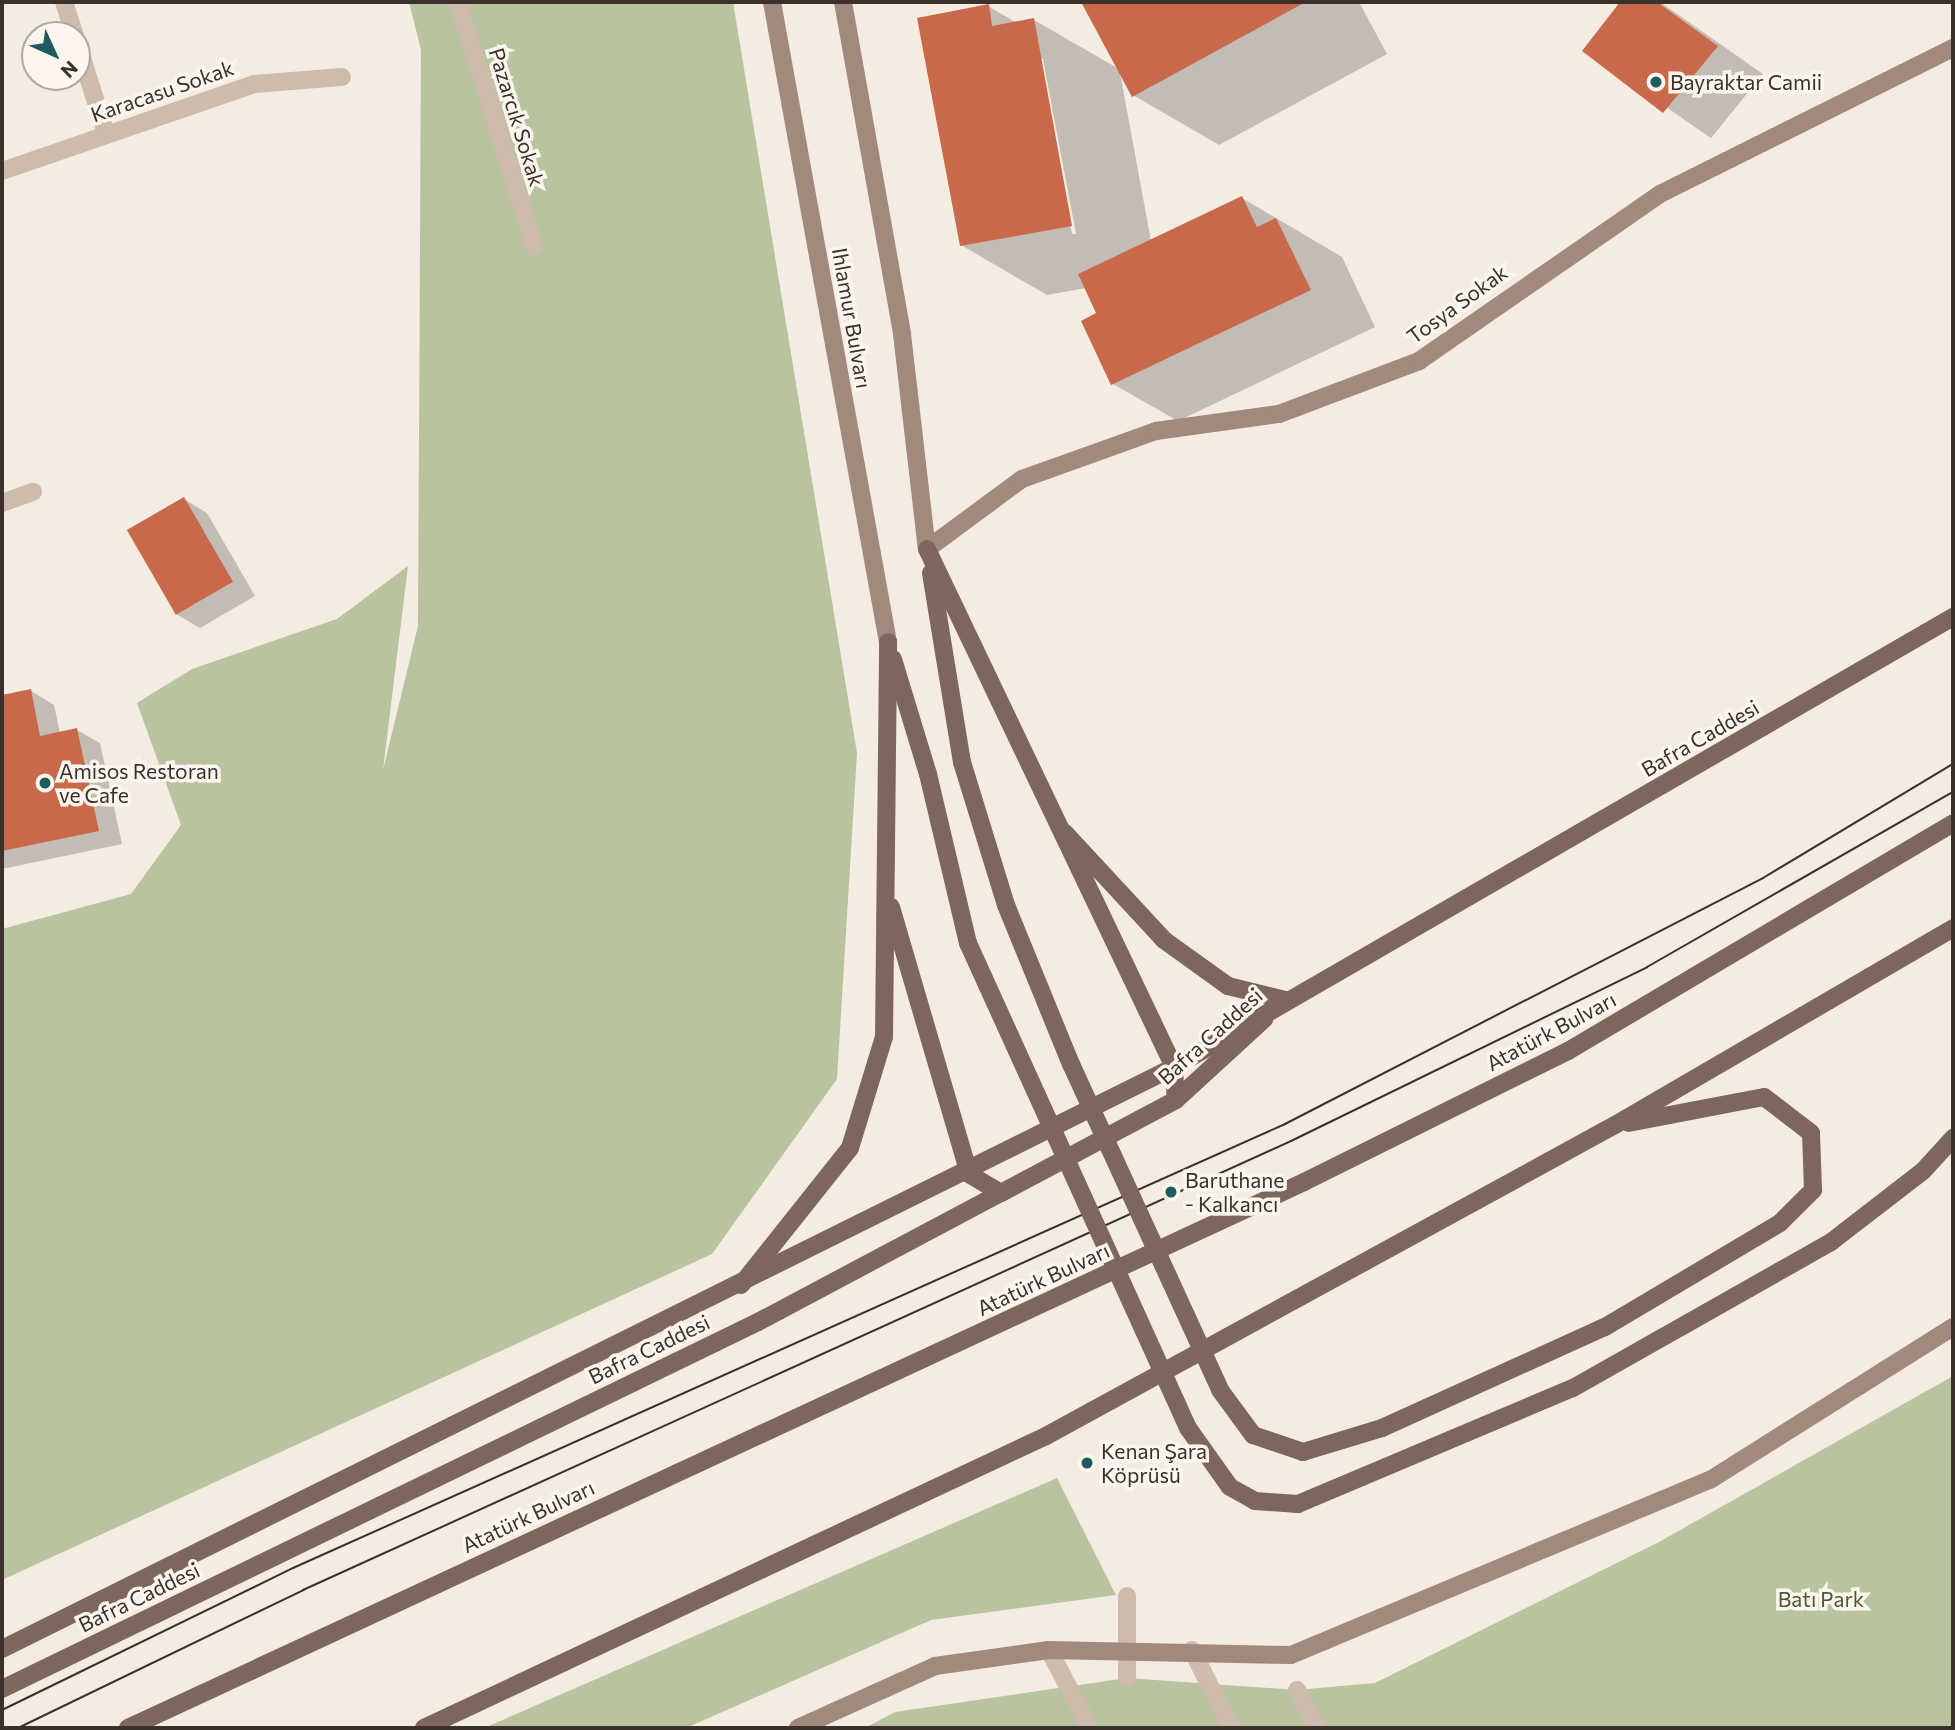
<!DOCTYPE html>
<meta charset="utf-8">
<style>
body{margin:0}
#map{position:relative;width:1955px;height:1730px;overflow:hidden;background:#f4ebe1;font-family:Commissioner,sans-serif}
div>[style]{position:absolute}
.green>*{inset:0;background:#b8c4a0}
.shadow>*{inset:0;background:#0003}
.building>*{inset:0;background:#c8694b;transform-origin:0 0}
.lane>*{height:18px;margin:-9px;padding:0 9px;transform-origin:9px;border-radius:9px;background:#cdbbac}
.street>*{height:18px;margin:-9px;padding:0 9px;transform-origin:9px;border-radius:9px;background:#cdbbac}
.secondary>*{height:18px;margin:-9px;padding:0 9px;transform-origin:9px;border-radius:9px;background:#a18a7d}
.primary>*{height:18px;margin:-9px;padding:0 9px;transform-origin:9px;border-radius:9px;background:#7d675c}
.tram>*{height:2px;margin:-1px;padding:0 1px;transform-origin:1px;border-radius:1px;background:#3b302b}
.primary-bridge>*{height:18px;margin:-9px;padding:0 9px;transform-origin:9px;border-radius:9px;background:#7d675c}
.dots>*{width:19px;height:19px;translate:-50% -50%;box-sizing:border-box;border:4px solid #fbf5ee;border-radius:50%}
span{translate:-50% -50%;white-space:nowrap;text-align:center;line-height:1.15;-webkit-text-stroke:7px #fbf5ee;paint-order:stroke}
.poi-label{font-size:21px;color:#3b302b}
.left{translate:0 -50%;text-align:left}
.street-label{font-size:21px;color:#3b302b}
.park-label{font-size:21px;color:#4a5a2e}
.frame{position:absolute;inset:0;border:4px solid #3b302b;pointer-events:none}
.north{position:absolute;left:21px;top:21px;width:70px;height:70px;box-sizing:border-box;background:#fbf5ee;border:2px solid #aea6a0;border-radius:50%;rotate:135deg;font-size:19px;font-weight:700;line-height:28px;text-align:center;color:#3b302b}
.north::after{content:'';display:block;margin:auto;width:24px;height:32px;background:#1f5a5e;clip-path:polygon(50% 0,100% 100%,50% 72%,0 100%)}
</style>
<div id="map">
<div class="green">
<i style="clip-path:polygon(409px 2px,733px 2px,857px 753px,837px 1079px,712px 1254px,2px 1580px,2px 929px,131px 894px,181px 825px,137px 703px,192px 669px,337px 619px,408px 566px,383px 770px,418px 626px,421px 50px)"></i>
<i style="clip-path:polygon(1953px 1376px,1953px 1728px,865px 1728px,895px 1712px,1127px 1678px,1297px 1690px,1375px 1683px,1659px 1542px)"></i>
<i style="clip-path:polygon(1057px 1478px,1116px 1595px,931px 1620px,686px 1728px,484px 1728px)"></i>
</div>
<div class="shadow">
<i style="clip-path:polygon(evenodd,1083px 2px,1359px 2px,1387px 54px,1219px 145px,1133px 95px,1120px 73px,1151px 241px,1242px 198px,1342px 257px,1375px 327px,1178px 421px,1113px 384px,1099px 314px,1086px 288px,1047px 295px,961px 245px,988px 6px,1017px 23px,1034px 20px,1119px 69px,1083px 2px,1040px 59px,1043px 59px,1076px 234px,1072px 234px,1040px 59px)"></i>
<i style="clip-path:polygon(1623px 2px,1660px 2px,1763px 74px,1711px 138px,1585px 51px)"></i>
<i style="clip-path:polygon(184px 499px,207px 513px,255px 596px,200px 628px,176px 614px)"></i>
<i style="clip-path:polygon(31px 691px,54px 705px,60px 733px,77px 730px,100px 743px,122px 844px,2px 869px,2px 697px)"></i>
</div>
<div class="building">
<i style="clip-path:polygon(1081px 2px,1301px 2px,1302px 4px,1132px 97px)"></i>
<i style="clip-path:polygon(1620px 2px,1657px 2px,1718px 46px,1663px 113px,1582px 51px)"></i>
<i style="clip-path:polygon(989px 4px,992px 26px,1034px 18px,1072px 226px,960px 246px,917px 18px)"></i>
<i style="clip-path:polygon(1242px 196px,1257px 227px,1276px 218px,1311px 290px,1111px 385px,1081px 321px,1096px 313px,1078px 274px)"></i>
<i style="left:184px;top:497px;width:98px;height:66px;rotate:60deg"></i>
<i style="clip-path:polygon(31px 689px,40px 736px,77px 728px,99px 831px,2px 851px,2px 695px)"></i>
</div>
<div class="lane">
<i style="left:1049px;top:1650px;width:88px;rotate:62.3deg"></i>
</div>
<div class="street">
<i style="left:64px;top:2px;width:35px;rotate:72deg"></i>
<i style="left:458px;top:2px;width:256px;rotate:72.7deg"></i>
<i style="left:77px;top:42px;width:96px;rotate:72.5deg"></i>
<i style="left:2px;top:171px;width:267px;rotate:-19deg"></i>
<i style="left:254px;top:84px;width:88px;rotate:-4.5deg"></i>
<i style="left:2px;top:503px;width:33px;rotate:-20deg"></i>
<i style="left:1127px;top:1596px;width:82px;rotate:90deg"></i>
<i style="left:1192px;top:1650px;width:87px;rotate:63.4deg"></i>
<i style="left:1297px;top:1690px;width:43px;rotate:61.1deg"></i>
</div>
<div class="secondary">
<i style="left:772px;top:2px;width:650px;rotate:79.73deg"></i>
<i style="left:843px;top:2px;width:337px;rotate:79.9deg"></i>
<i style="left:902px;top:334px;width:216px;rotate:83.4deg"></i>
<i style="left:927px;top:549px;width:118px;rotate:-36.4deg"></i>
<i style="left:1022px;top:479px;width:142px;rotate:-19.7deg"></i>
<i style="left:1156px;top:431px;width:124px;rotate:-7.9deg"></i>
<i style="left:1279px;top:414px;width:150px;rotate:-20.7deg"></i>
<i style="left:1419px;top:361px;width:293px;rotate:-34.7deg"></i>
<i style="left:1660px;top:194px;width:327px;rotate:-26.5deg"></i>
<i style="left:798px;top:1728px;width:150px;rotate:-24.3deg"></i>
<i style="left:935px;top:1666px;width:115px;rotate:-8deg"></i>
<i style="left:1049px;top:1650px;width:242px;rotate:1.2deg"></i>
<i style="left:1291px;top:1655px;width:454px;rotate:-22.7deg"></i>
<i style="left:1710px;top:1480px;width:287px;rotate:-32.2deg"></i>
</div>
<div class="primary">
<i style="left:927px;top:549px;width:574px;rotate:64.51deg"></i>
<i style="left:1174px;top:1067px;width:33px;rotate:87deg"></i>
<i style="left:931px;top:573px;width:192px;rotate:80.7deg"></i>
<i style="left:893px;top:659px;width:120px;rotate:73.1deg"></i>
<i style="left:1065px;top:833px;width:146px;rotate:47.2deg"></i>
<i style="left:1164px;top:940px;width:79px;rotate:35.7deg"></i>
<i style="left:1228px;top:986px;width:59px;rotate:13.8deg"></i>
<i style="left:891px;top:907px;width:278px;rotate:73.7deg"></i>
<i style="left:969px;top:1174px;width:37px;rotate:31deg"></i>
<i style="left:741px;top:1285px;width:175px;rotate:-51.5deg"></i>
<i style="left:850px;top:1148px;width:116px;rotate:-73deg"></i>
<i style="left:884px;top:1037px;width:395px;rotate:-89.4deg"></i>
<i style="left:1253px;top:1435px;width:53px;rotate:18.8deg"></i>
<i style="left:1303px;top:1452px;width:83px;rotate:-16.9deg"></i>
<i style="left:1382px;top:1428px;width:245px;rotate:-24.4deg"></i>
<i style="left:1605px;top:1327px;width:204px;rotate:-30.7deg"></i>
<i style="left:1780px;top:1223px;width:47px;rotate:-45deg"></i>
<i style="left:1813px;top:1190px;width:57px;rotate:-92deg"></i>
<i style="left:1811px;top:1133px;width:59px;rotate:-142.5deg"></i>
<i style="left:1764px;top:1097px;width:138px;rotate:169.2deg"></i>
<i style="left:1230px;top:1487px;width:29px;rotate:29deg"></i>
<i style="left:1255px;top:1501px;width:43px;rotate:4deg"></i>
<i style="left:1298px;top:1504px;width:298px;rotate:-22.9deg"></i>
<i style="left:1573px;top:1388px;width:296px;rotate:-29.5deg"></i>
<i style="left:1831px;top:1242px;width:116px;rotate:-37.7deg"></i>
<i style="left:1923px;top:1171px;width:45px;rotate:-47.7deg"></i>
<i style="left:2px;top:1649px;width:1309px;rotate:-26.41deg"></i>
<i style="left:1174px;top:1067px;width:900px;rotate:-30.01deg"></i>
<i style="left:2px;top:1689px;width:840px;rotate:-25.89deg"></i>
<i style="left:758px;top:1322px;width:275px;rotate:-28deg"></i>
<i style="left:1001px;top:1193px;width:198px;rotate:-28deg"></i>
<i style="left:1176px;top:1100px;width:120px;rotate:-42.6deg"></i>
<i style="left:128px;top:1728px;width:1297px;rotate:-24.9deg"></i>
<i style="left:1304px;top:1182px;width:295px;rotate:-26.4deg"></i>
<i style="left:1568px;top:1051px;width:447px;rotate:-30.6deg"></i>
<i style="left:424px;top:1728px;width:687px;rotate:-25.15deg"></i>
<i style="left:1046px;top:1436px;width:648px;rotate:-28.66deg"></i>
<i style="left:1615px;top:1125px;width:391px;rotate:-30.2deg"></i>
</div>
<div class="tram">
<i style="left:2px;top:1710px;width:324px;rotate:-26deg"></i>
<i style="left:293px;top:1568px;width:1087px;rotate:-24.11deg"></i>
<i style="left:1285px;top:1124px;width:538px;rotate:-27.23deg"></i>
<i style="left:1763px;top:878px;width:222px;rotate:-31deg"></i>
<i style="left:18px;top:1728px;width:317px;rotate:-25.8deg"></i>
<i style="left:303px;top:1590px;width:1085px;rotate:-24.44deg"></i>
<i style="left:1291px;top:1141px;width:396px;rotate:-26deg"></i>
<i style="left:1647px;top:967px;width:353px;rotate:-29.8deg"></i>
</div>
<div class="primary-bridge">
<i style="left:962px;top:762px;width:150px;rotate:72.9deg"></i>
<i style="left:1006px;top:905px;width:172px;rotate:67.8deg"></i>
<i style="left:1071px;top:1064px;width:358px;rotate:65.4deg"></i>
<i style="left:1220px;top:1390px;width:56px;rotate:53.7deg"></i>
<i style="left:928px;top:774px;width:174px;rotate:76.7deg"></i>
<i style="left:968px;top:943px;width:533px;rotate:65.6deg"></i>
<i style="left:1188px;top:1428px;width:72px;rotate:54.6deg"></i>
</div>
<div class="dots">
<i style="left:1656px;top:82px;background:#1f5a5e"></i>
<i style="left:45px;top:783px;background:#1f5a5e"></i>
<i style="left:1171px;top:1192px;background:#1f5a5e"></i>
<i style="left:1087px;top:1463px;background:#1f5a5e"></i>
</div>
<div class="poi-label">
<span class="left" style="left:1670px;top:82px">Bayraktar Camii</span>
<span class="left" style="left:59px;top:783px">Amisos Restoran<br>ve Cafe</span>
<span class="left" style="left:1185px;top:1192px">Baruthane<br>- Kalkancı</span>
<span class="left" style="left:1101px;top:1463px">Kenan Şara<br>Köprüsü</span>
</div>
<div class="street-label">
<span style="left:162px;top:91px;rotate:-19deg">Karacasu Sokak</span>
<span style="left:517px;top:117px;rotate:73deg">Pazarcık Sokak</span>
<span style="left:1457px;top:304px;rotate:-36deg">Tosya Sokak</span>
<span style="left:852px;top:318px;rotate:80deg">Ihlamur Bulvarı</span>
<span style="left:1700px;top:738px;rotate:-30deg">Bafra Caddesi</span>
<span style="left:1551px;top:1031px;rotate:-28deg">Atatürk Bulvarı</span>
<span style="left:1210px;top:1036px;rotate:-42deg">Bafra Caddesi</span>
<span style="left:1043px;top:1279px;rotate:-25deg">Atatürk Bulvarı</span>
<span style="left:649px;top:1349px;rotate:-26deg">Bafra Caddesi</span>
<span style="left:528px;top:1516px;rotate:-25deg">Atatürk Bulvarı</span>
<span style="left:139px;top:1597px;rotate:-26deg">Bafra Caddesi</span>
</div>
<div class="park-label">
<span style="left:1821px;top:1599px">Batı Park</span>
</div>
<div class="frame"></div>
<div class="north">N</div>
</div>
